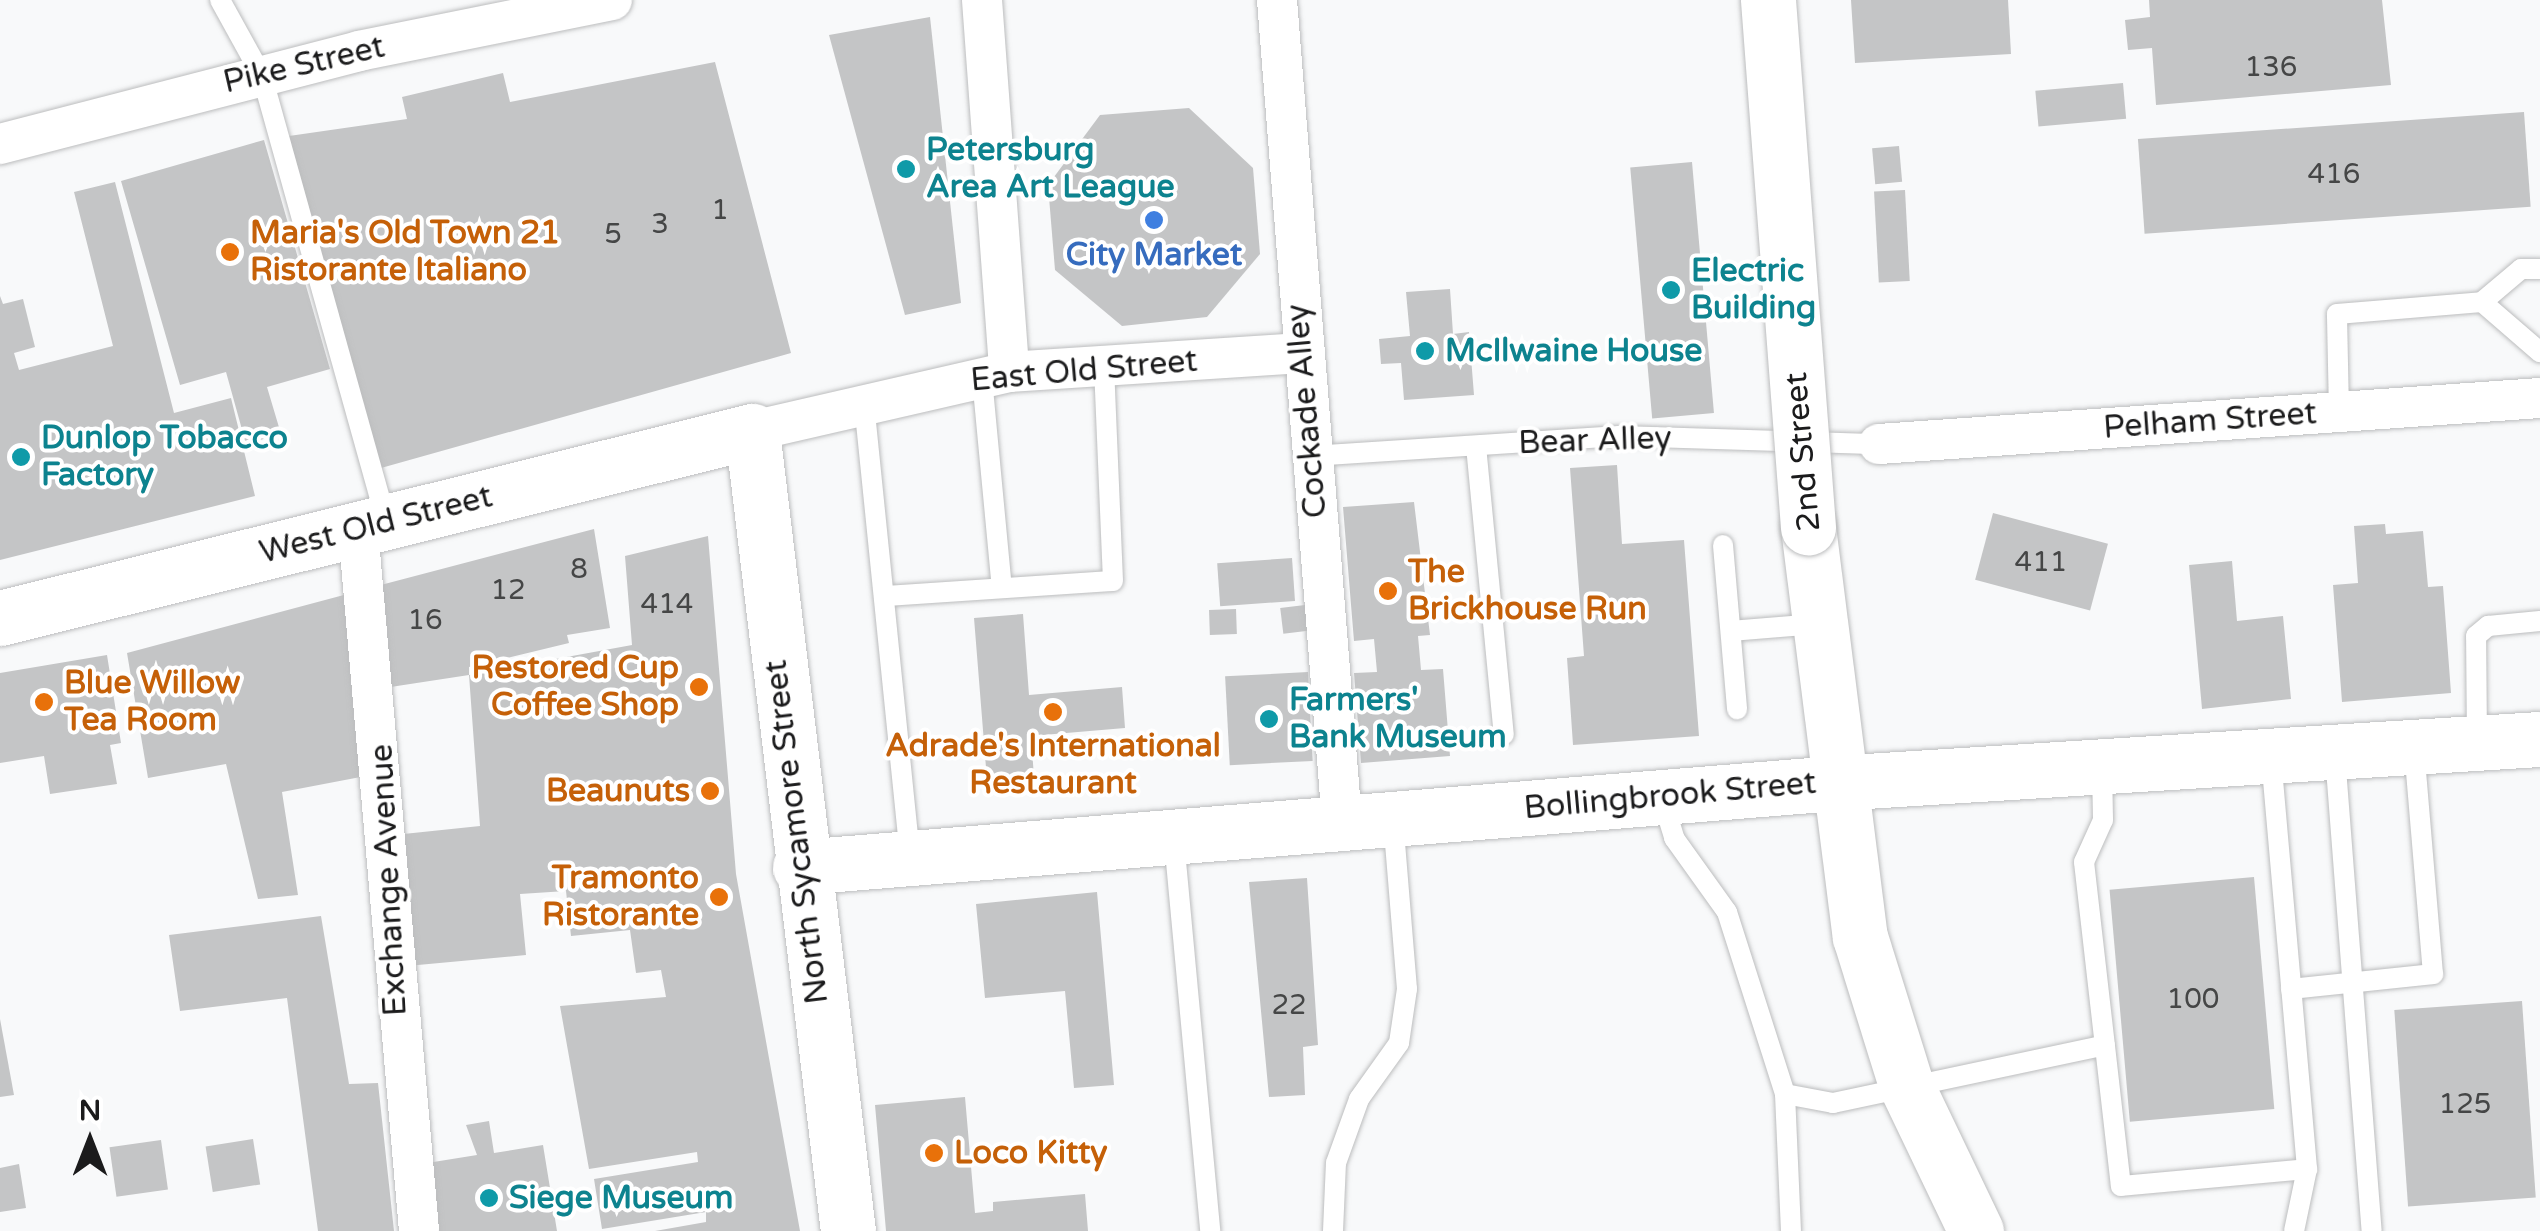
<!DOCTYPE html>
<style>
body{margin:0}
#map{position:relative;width:2540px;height:1231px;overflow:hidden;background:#f8f9fa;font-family:"Varela Round",sans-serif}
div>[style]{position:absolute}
.building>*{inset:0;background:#c4c5c6;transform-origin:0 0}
.roads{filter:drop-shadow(0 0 2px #bcbdbe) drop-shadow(0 0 2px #bcbdbe)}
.lane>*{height:20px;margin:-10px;padding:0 10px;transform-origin:10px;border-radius:10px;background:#fff}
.street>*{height:40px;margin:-20px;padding:0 20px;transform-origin:20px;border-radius:20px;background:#fff}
.secondary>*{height:55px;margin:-27.5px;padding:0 27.5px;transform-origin:27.5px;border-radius:27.5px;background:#fff}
.primary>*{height:55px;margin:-27.5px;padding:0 27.5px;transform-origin:27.5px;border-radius:27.5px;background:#fff}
.bridges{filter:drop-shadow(0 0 2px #bcbdbe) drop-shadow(0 0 2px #bcbdbe)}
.primary-bridge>*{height:55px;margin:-27.5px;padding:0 27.5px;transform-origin:27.5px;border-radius:27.5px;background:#fff}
.dots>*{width:28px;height:28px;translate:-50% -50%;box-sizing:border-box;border:5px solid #fff;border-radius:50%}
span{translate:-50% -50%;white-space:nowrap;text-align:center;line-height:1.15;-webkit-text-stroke:8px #fff;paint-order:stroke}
.number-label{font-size:28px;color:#454646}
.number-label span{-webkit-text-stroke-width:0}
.street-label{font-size:32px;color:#1b1b1c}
.culture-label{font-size:32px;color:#0d838f;font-weight:700}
.left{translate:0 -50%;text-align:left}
.food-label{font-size:32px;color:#c56008;font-weight:700}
.right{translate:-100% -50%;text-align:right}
.shop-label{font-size:32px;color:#366cbe;font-weight:700}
.north{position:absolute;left:40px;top:1091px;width:100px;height:100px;-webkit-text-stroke:8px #fff;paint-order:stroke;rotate:0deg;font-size:28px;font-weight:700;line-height:40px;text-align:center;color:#1b1b1c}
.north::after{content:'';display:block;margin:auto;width:35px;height:45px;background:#1b1b1c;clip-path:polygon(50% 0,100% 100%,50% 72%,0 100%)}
</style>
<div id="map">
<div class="building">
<i style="clip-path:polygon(1851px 0,2008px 0,2011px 54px,1855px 63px)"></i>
<i style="clip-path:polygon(2149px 0,2382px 0,2391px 85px,2156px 105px,2152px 48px,2128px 50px,2125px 20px,2150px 17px)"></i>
<i style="clip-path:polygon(930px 17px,961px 303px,905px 315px,829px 35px)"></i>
<i style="clip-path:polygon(715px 62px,791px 353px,381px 468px,289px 136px,407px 119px,402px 97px,503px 73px,510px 102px)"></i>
<i style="left:2123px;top:83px;width:36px;height:88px;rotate:85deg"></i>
<i style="clip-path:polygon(1189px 108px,1253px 168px,1260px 254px,1207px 317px,1122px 326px,1055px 270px,1048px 185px,1100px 115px)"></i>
<i style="left:2524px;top:112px;width:95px;height:387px;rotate:86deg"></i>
<i style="clip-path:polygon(264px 140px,330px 369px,267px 387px,281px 434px,246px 444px,226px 372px,180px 385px,121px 181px)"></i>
<i style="left:1899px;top:146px;width:36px;height:27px;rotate:85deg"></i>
<i style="left:1692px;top:162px;width:252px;height:62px;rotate:85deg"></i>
<i style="clip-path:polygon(115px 182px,174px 413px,231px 398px,255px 496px,0 560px,0 296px,3px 304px,23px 299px,35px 347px,14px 353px,19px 370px,113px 346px,74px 192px)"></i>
<i style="left:1905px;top:190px;width:91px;height:31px;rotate:87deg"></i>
<i style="clip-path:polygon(1450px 289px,1453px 334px,1469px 332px,1474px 395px,1404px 400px,1401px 363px,1381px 364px,1379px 339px,1410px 336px,1406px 292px)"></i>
<i style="clip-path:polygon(1617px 465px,1622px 544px,1684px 540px,1699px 736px,1573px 745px,1567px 658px,1584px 656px,1570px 468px)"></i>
<i style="clip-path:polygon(1414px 502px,1430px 635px,1418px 636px,1421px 670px,1443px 669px,1450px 756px,1361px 763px,1354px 673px,1377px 672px,1374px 639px,1354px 641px,1343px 507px)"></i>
<i style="left:1993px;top:513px;width:119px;height:69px;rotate:15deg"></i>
<i style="clip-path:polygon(2385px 524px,2386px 534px,2423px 531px,2428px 587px,2443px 586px,2451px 693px,2342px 702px,2333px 585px,2358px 583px,2354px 526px)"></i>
<i style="clip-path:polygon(594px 529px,610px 628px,567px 635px,569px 643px,469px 667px,469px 675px,632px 645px,625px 556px,708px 536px,736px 874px,800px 1231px,655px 1231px,706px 1222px,706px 1212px,602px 1229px,594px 1179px,698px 1162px,697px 1152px,589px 1169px,560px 1006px,666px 997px,661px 970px,636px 973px,630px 930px,571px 936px,566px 891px,520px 894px,526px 955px,407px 966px,394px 835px,480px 826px,469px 675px,384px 688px,377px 586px)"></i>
<i style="left:1292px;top:558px;width:43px;height:75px;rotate:86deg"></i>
<i style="clip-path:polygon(2232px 561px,2237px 621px,2283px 616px,2291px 699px,2202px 709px,2189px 565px)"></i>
<i style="clip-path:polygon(355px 592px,371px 775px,282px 792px,298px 895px,258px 899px,226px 764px,148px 778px,127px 653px)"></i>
<i style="left:1305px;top:605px;width:26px;height:25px;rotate:83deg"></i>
<i style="left:1236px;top:609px;width:25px;height:27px;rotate:88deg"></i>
<i style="clip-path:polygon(1023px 614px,1029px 695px,1122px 687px,1125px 728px,1031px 736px,1034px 777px,987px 780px,974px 618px)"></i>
<i style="clip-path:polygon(107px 655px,121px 743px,110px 745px,117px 784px,50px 794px,44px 756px,0 763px,0 673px)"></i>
<i style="left:1308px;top:672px;width:89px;height:83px;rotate:87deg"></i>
<i style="left:2254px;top:877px;width:233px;height:145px;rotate:85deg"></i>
<i style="clip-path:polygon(1307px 878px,1318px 1045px,1303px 1047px,1305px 1095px,1269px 1097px,1249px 882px)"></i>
<i style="clip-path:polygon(1097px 892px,1114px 1085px,1074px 1088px,1065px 991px,985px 998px,976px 904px)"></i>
<i style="clip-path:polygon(321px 916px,349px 1084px,378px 1083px,394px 1231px,318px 1231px,287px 998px,180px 1011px,169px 935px)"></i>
<i style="left:2522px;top:1001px;width:197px;height:128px;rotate:86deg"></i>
<i style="clip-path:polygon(0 1019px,14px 1095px,0 1097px)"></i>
<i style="clip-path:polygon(965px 1097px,975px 1213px,993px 1211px,993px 1202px,1085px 1194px,1088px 1231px,886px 1231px,875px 1105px)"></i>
<i style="clip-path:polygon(489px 1121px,494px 1153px,543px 1145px,557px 1231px,432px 1231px,421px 1164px,477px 1155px,466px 1125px)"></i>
<i style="left:253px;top:1139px;width:46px;height:48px;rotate:81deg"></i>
<i style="left:161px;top:1140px;width:50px;height:52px;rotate:82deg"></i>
<i style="clip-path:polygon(19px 1164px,26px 1208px,0 1212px,0 1168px)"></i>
</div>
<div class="roads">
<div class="lane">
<i style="left:220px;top:0;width:87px;rotate:61.1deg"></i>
<i style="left:262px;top:76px;width:461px;rotate:74.4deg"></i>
<i style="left:2482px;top:302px;width:51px;rotate:-40.2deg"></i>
<i style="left:2521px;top:269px;width:19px"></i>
<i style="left:982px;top:378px;width:211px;rotate:84.6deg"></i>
<i style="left:864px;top:403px;width:454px;rotate:84.2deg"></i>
<i style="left:2339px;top:412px;width:98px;rotate:-91.2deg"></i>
<i style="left:2337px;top:314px;width:145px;rotate:-4.7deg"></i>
<i style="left:2482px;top:302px;width:77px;rotate:40.8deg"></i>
<i style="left:1476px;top:446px;width:290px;rotate:84.5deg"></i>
<i style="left:1311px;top:456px;width:309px;rotate:-3.7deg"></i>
<i style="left:1619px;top:436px;width:260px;rotate:1.8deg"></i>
<i style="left:1723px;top:545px;width:165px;rotate:85.1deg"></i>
<i style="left:885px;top:596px;width:228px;rotate:-3.8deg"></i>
<i style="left:1113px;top:581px;width:215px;rotate:-92.4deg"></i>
<i style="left:1731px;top:631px;width:85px;rotate:-4.7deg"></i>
<i style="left:2477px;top:741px;width:105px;rotate:-90.5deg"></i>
<i style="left:2476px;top:636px;width:16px;rotate:-40deg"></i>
<i style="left:2488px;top:626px;width:52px;rotate:-5.5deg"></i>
<i style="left:2335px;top:755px;width:477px;rotate:85.6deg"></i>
<i style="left:2271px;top:757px;width:414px;rotate:85deg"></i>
<i style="left:2307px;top:1169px;width:63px;rotate:101.8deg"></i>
<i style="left:2102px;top:767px;width:53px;rotate:88.9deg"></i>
<i style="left:2103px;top:820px;width:46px;rotate:114.3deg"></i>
<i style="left:2084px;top:862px;width:326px;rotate:83.5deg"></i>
<i style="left:2121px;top:1186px;width:187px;rotate:-5.2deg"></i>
<i style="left:1663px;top:801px;width:39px;rotate:73deg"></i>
<i style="left:1674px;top:838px;width:91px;rotate:54.4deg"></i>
<i style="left:1727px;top:912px;width:191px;rotate:72.3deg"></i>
<i style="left:1785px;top:1094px;width:137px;rotate:87.5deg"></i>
<i style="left:1174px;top:840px;width:393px;rotate:84.7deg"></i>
<i style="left:2291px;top:989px;width:143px;rotate:-6deg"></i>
<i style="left:2433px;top:974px;width:227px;rotate:-94.8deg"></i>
<i style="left:1785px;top:1094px;width:49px;rotate:10.6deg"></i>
<i style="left:1833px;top:1103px;width:278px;rotate:-12deg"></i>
<i style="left:1333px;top:1231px;width:68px;rotate:-87.5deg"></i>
<i style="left:1336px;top:1163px;width:68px;rotate:-70.2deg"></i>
<i style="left:1359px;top:1099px;width:69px;rotate:-54.5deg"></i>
<i style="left:1399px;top:1043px;width:55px;rotate:-81.6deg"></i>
<i style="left:1407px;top:989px;width:170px;rotate:-94.7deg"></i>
</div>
<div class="street">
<i style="left:982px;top:0;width:373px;rotate:85.8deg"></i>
<i style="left:1277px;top:0;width:825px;rotate:85.48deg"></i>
<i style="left:0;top:144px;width:371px;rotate:-14.5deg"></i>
<i style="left:359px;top:51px;width:258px;rotate:-11.4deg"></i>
<i style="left:752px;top:431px;width:264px;rotate:-12.9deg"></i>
<i style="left:1009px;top:372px;width:293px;rotate:-3.7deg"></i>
<i style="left:1879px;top:444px;width:663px;rotate:-3.98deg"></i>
<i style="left:358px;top:529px;width:705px;rotate:85.03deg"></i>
</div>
<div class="secondary">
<i style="left:0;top:618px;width:775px;rotate:-13.96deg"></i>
<i style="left:752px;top:431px;width:806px;rotate:83.16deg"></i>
<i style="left:800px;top:867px;width:1037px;rotate:-4.64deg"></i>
</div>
<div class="primary">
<i style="left:1808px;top:527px;width:413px;rotate:82.8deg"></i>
<i style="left:1860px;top:937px;width:155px;rotate:72.7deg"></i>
<i style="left:1906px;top:1085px;width:162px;rotate:64.4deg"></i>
<i style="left:1834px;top:783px;width:707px;rotate:-3.57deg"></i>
</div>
</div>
<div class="bridges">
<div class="primary-bridge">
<i style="left:1768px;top:0;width:529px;rotate:85.66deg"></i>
</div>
</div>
<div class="dots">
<i style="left:906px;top:169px;background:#0f9aa8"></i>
<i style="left:1154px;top:220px;background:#3f7fe0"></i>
<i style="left:230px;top:252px;background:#e8710a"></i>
<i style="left:1671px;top:290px;background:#0f9aa8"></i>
<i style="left:1425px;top:351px;background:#0f9aa8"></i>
<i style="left:21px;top:457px;background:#0f9aa8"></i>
<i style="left:1388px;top:591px;background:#e8710a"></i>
<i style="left:699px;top:687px;background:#e8710a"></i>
<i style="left:44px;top:702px;background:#e8710a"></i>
<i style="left:1053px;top:712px;background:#e8710a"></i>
<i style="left:1269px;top:719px;background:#0f9aa8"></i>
<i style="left:710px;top:791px;background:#e8710a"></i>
<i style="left:719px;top:897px;background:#e8710a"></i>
<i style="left:934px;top:1153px;background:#e8710a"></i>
<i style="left:489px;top:1198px;background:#0f9aa8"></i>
</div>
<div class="number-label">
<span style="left:2271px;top:67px">136</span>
<span style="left:2334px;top:174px">416</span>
<span style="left:720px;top:210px">1</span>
<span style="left:660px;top:224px">3</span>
<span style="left:613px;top:234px">5</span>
<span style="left:2041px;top:562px">411</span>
<span style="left:579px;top:569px">8</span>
<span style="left:508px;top:590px">12</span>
<span style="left:667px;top:604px">414</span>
<span style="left:425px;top:620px">16</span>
<span style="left:2193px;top:999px">100</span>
<span style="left:1289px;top:1005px">22</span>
<span style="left:2465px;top:1104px">125</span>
</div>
<div class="street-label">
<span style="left:304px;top:65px;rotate:-13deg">Pike Street</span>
<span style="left:1084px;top:371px;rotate:-5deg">East Old Street</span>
<span style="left:1307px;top:411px;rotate:-95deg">Cockade Alley</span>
<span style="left:2210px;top:421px;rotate:-4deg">Pelham Street</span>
<span style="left:1595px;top:441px;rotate:-2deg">Bear Alley</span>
<span style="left:1803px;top:452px;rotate:-95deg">2nd Street</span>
<span style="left:376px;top:525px;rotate:-14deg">West Old Street</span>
<span style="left:1670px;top:796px;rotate:-5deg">Bollingbrook Street</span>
<span style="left:797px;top:832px;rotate:-97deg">North Sycamore Street</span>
<span style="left:389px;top:880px;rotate:-93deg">Exchange Avenue</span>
</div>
<div class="culture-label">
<span class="left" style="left:926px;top:169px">Petersburg<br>Area Art League</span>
<span class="left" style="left:1691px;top:290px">Electric<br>Building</span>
<span class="left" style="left:1445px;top:351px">McIlwaine House</span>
<span class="left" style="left:41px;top:457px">Dunlop Tobacco<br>Factory</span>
<span class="left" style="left:1289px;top:719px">Farmers'<br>Bank Museum</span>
<span class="left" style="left:509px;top:1198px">Siege Museum</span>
</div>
<div class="food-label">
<span class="left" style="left:250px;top:252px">Maria's Old Town 21<br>Ristorante Italiano</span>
<span class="left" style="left:1408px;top:591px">The<br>Brickhouse Run</span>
<span class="right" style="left:679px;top:687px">Restored Cup<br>Coffee Shop</span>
<span class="left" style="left:64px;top:702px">Blue Willow<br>Tea Room</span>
<span style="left:1053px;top:765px">Adrade's International<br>Restaurant</span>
<span class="right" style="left:690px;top:791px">Beaunuts</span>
<span class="right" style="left:699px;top:897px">Tramonto<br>Ristorante</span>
<span class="left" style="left:954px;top:1153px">Loco Kitty</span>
</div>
<div class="shop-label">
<span style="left:1154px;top:255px">City Market</span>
</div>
<div class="north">N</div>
</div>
